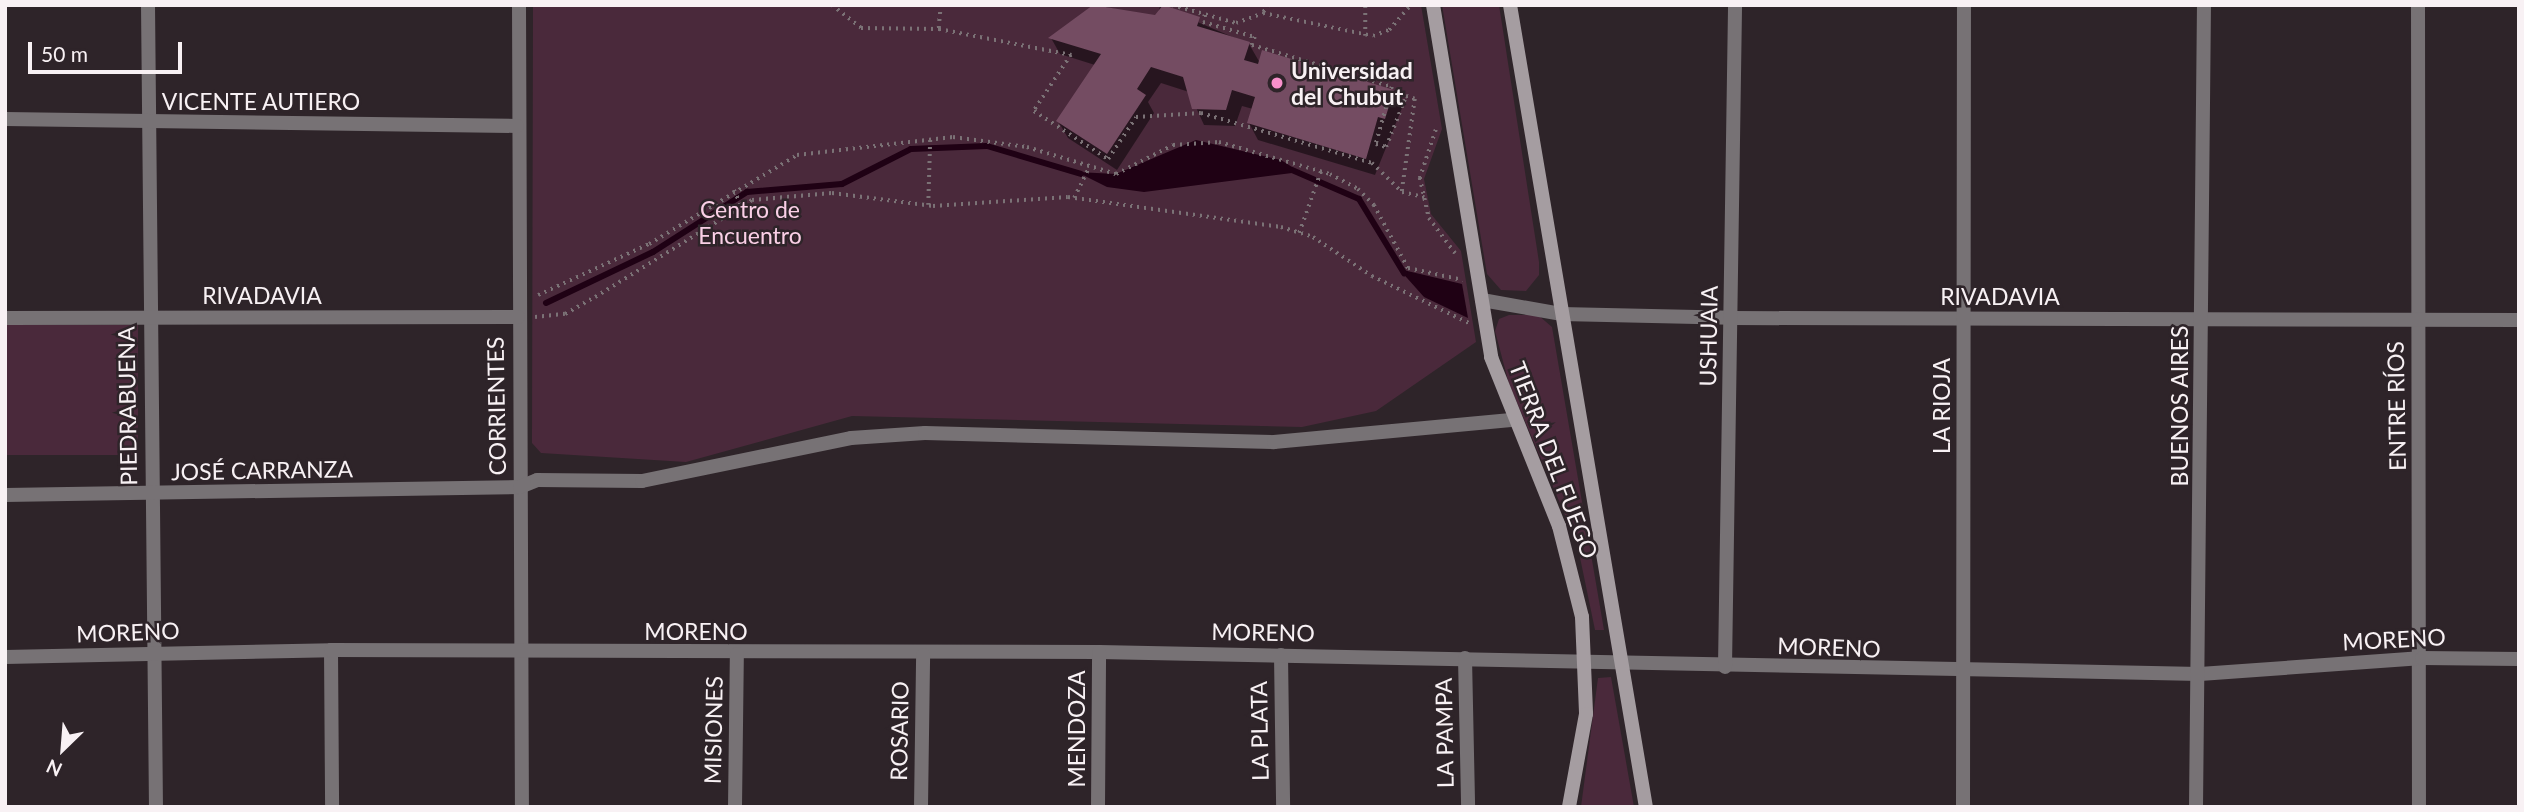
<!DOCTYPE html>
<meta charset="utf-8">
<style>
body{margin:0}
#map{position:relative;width:2524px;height:812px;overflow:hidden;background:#2e2429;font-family:Lato,sans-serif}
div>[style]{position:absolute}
.green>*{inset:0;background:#4a293b;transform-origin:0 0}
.water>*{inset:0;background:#1f0114}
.shadow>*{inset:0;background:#0007}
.stream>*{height:6px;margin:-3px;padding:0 3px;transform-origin:3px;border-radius:3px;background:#1f0114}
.building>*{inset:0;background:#744c62}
.path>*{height:3.5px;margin-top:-1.75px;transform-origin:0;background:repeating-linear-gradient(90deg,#7b7276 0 2px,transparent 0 7px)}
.street>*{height:14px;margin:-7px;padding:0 7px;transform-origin:7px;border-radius:7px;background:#777275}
.secondary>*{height:14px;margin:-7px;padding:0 7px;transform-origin:7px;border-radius:7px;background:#a59da1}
.dots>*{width:19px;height:19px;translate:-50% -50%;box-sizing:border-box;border:4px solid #2e2429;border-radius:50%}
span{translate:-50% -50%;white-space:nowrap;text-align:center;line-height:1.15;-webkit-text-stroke:5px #2e2429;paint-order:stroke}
.poi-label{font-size:23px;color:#f8f1f4;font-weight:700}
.left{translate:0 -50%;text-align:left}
.street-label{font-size:23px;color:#f8f1f4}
.park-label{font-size:23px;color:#facfe6}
.frame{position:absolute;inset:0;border:7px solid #f8f1f4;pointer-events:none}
.north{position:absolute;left:28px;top:714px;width:70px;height:70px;-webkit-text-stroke:5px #2e2429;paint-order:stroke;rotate:205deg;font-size:19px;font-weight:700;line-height:28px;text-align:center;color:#f8f1f4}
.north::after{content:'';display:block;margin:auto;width:24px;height:32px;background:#f8f1f4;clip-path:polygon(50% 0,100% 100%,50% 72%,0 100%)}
.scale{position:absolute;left:28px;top:42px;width:154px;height:32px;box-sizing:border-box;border:4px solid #f8f1f4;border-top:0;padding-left:9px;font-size:21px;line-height:24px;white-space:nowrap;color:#f8f1f4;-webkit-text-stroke:5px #2e2429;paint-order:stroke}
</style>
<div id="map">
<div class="green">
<i style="clip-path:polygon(533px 5px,1421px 5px,1442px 129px,1424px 179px,1431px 214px,1461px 251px,1476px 342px,1376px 411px,1302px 427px,852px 416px,686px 462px,541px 453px,532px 443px)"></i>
<i style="clip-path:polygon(1442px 5px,1499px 5px,1539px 262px,1539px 275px,1526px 291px,1501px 290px,1487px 274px)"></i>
<i style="clip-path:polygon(1509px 315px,1538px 315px,1552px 327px,1604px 630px,1595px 630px,1577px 543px,1509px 384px,1495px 331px,1499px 319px)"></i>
<i style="left:5px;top:325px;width:133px;height:130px"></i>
<i style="clip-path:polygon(1611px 677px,1634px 807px,1581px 807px,1598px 678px)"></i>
</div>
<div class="water">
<i style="clip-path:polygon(1196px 140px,1281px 160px,1300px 172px,1144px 192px,1107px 187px,1077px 172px,1116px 174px)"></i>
<i style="clip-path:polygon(1399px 269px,1462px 284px,1468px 318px,1424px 297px)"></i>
</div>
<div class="shadow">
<i style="clip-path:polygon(1096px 5px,1157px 18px,1160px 6px,1249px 44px,1260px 63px,1392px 92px,1402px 108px,1375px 175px,1258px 140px,1249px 123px,1253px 109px,1242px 106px,1235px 126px,1204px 125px,1189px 92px,1161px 83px,1148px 102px,1154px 113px,1117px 170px,1068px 138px,1058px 121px,1095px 65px,1060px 54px,1051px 38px)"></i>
</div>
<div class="stream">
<i style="left:1292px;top:170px;width:73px;rotate:23.4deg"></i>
<i style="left:1359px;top:199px;width:87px;rotate:58.7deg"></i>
<i style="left:546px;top:303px;width:119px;rotate:-25.5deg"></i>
<i style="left:653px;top:252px;width:112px;rotate:-32.6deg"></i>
<i style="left:747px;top:192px;width:95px;rotate:-4.8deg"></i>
<i style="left:842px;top:184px;width:77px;rotate:-26.9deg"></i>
<i style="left:911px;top:149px;width:76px;rotate:-2.3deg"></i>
<i style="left:987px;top:146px;width:98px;rotate:16.6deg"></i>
</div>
<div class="building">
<i style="clip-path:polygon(1093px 5px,1155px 15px,1163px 5px,1200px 17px,1197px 26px,1250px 42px,1244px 60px,1258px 64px,1262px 50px,1394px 90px,1385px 119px,1378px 117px,1366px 159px,1247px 123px,1255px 97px,1232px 90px,1226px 110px,1192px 109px,1183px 77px,1151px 67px,1137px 89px,1146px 95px,1107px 154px,1056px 121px,1101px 54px,1048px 38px)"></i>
</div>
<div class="path">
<i style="left:832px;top:5px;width:37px;rotate:38deg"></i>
<i style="left:861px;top:28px;width:78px;rotate:0.7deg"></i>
<i style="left:941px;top:5px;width:24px;rotate:95deg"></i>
<i style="left:939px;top:29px;width:135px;rotate:11.1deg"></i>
<i style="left:1071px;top:55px;width:67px;rotate:123.5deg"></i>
<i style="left:1034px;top:111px;width:88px;rotate:33deg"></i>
<i style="left:1108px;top:159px;width:50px;rotate:-56.3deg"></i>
<i style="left:1136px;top:117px;width:65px;rotate:-3.5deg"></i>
<i style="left:1201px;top:113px;width:178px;rotate:16.3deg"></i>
<i style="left:1372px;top:163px;width:42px;rotate:44deg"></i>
<i style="left:1402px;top:192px;width:23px;rotate:13deg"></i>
<i style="left:1172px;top:5px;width:66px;rotate:15.7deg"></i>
<i style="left:1236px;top:23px;width:29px;rotate:-20deg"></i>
<i style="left:1269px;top:5px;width:10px;rotate:127deg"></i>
<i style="left:1263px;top:13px;width:112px;rotate:11.8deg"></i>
<i style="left:1373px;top:36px;width:17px;rotate:-21deg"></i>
<i style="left:1389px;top:30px;width:33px;rotate:-49deg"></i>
<i style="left:1205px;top:15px;width:7px;rotate:106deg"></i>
<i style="left:1203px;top:22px;width:54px;rotate:16.1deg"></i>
<i style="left:1255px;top:37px;width:9px;rotate:111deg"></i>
<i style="left:1252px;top:45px;width:146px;rotate:16.7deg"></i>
<i style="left:1392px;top:87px;width:59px;rotate:105.7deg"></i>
<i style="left:1376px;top:144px;width:10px;rotate:17deg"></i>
<i style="left:1386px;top:147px;width:55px;rotate:-68.6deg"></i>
<i style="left:1406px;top:96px;width:9px;rotate:18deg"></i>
<i style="left:1415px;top:99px;width:94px;rotate:98deg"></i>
<i style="left:1365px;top:36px;width:31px;rotate:-90deg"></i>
<i style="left:1436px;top:130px;width:51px;rotate:108.4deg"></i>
<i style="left:1420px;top:178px;width:41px;rotate:77.3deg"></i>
<i style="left:1429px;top:218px;width:44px;rotate:53.4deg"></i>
<i style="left:734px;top:190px;width:17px;rotate:65deg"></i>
<i style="left:1074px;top:198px;width:32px;rotate:-64deg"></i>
<i style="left:928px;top:205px;width:66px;rotate:-88.3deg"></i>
<i style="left:1299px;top:233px;width:66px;rotate:-70.5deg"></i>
<i style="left:538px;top:295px;width:122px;rotate:-24.7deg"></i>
<i style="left:649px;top:244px;width:173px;rotate:-31deg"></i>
<i style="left:797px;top:155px;width:157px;rotate:-6.6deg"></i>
<i style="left:953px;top:137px;width:75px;rotate:7.7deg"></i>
<i style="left:1027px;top:147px;width:93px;rotate:16.9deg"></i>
<i style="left:1116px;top:174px;width:64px;rotate:-27deg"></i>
<i style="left:1173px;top:145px;width:46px;rotate:-3.7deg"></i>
<i style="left:1219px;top:142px;width:116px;rotate:16.1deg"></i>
<i style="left:1330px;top:174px;width:32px;rotate:28deg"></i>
<i style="left:1358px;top:189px;width:23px;rotate:45deg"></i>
<i style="left:1374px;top:205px;width:72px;rotate:61.6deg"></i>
<i style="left:1408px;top:268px;width:56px;rotate:12.3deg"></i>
<i style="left:535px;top:317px;width:30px;rotate:-6deg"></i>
<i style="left:565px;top:314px;width:34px;rotate:-30deg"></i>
<i style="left:595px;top:297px;width:185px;rotate:-31.7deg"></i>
<i style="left:752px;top:200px;width:80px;rotate:-5deg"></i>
<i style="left:832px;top:193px;width:102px;rotate:7.3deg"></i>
<i style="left:933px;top:206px;width:135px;rotate:-3.8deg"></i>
<i style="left:1068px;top:197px;width:215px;rotate:8deg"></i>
<i style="left:1281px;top:227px;width:34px;rotate:17deg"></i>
<i style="left:1313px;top:237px;width:71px;rotate:33.5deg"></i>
<i style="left:1372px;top:276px;width:108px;rotate:25.9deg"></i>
</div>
<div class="street">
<i style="left:148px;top:5px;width:802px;rotate:89.43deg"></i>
<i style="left:519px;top:5px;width:802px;rotate:89.79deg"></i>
<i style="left:2418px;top:5px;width:802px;rotate:89.93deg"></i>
<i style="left:5px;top:119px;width:512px;rotate:0.78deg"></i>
<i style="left:1482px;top:300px;width:80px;rotate:10deg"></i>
<i style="left:1561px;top:314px;width:170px;rotate:1.3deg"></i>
<i style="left:1731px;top:318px;width:788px;rotate:0.15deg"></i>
<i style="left:5px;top:318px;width:513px;rotate:-0.11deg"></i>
<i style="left:5px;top:495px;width:515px;rotate:-0.89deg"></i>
<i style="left:520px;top:487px;width:18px;rotate:-22deg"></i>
<i style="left:537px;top:480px;width:105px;rotate:0.5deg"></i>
<i style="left:642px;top:481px;width:213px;rotate:-11.6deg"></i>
<i style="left:851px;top:438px;width:74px;rotate:-3.9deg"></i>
<i style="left:925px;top:433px;width:349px;rotate:1.5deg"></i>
<i style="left:1274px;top:442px;width:238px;rotate:-5.3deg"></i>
<i style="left:331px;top:650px;width:157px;rotate:89.6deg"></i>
<i style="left:1281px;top:655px;width:152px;rotate:89.2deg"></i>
<i style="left:5px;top:657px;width:326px;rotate:-1.2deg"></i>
<i style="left:331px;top:650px;width:768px;rotate:0.15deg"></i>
<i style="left:1099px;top:652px;width:1101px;rotate:1.14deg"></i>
<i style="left:2200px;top:674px;width:223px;rotate:-4.1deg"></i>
<i style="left:2422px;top:658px;width:97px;rotate:0.6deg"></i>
<i style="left:1465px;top:658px;width:149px;rotate:88.8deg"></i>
<i style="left:1725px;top:667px;width:662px;rotate:-89.13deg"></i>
<i style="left:735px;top:807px;width:153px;rotate:-89.3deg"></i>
<i style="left:921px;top:807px;width:152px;rotate:-89.2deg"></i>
<i style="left:1098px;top:807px;width:155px;rotate:-89.6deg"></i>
<i style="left:1963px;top:807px;width:802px;rotate:-89.93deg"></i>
<i style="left:2196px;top:807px;width:802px;rotate:-89.43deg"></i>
</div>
<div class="secondary">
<i style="left:1433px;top:5px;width:357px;rotate:80.6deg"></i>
<i style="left:1491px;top:357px;width:182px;rotate:68.1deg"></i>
<i style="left:1559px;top:526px;width:94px;rotate:75.8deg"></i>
<i style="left:1582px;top:617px;width:97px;rotate:87.6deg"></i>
<i style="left:1586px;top:714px;width:95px;rotate:100.4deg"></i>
<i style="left:1510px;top:5px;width:813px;rotate:80.38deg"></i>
</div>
<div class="dots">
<i style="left:1277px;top:83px;background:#f890cb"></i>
</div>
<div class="poi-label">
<span class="left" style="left:1291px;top:83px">Universidad<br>del Chubut</span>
</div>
<div class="street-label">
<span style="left:261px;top:101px">VICENTE AUTIERO</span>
<span style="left:262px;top:295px">RIVADAVIA</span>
<span style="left:2000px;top:296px">RIVADAVIA</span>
<span style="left:1708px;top:336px;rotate:-89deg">USHUAIA</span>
<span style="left:127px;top:406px;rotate:-91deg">PIEDRABUENA</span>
<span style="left:496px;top:406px;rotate:-91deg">CORRIENTES</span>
<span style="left:1941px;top:406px;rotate:-90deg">LA RIOJA</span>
<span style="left:2179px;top:406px;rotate:-90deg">BUENOS AIRES</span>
<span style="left:2396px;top:406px;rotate:-91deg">ENTRE RÍOS</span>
<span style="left:1554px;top:460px;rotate:69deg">TIERRA DEL FUEGO</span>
<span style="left:262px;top:470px;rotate:-1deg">JOSÉ CARRANZA</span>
<span style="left:696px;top:631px">MORENO</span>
<span style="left:128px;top:632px;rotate:-2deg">MORENO</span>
<span style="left:1263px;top:632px;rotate:1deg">MORENO</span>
<span style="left:2394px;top:639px;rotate:-3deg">MORENO</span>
<span style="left:1829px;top:647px;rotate:2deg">MORENO</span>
<span style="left:1076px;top:729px;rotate:-90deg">MENDOZA</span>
<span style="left:713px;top:730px;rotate:-89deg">MISIONES</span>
<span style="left:899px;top:731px;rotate:-89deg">ROSARIO</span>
<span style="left:1259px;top:731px;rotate:-91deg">LA PLATA</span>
<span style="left:1444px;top:733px;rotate:-91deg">LA PAMPA</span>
</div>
<div class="park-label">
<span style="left:750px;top:222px">Centro de<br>Encuentro</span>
</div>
<div class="frame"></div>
<div class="north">N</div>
<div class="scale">50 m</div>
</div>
